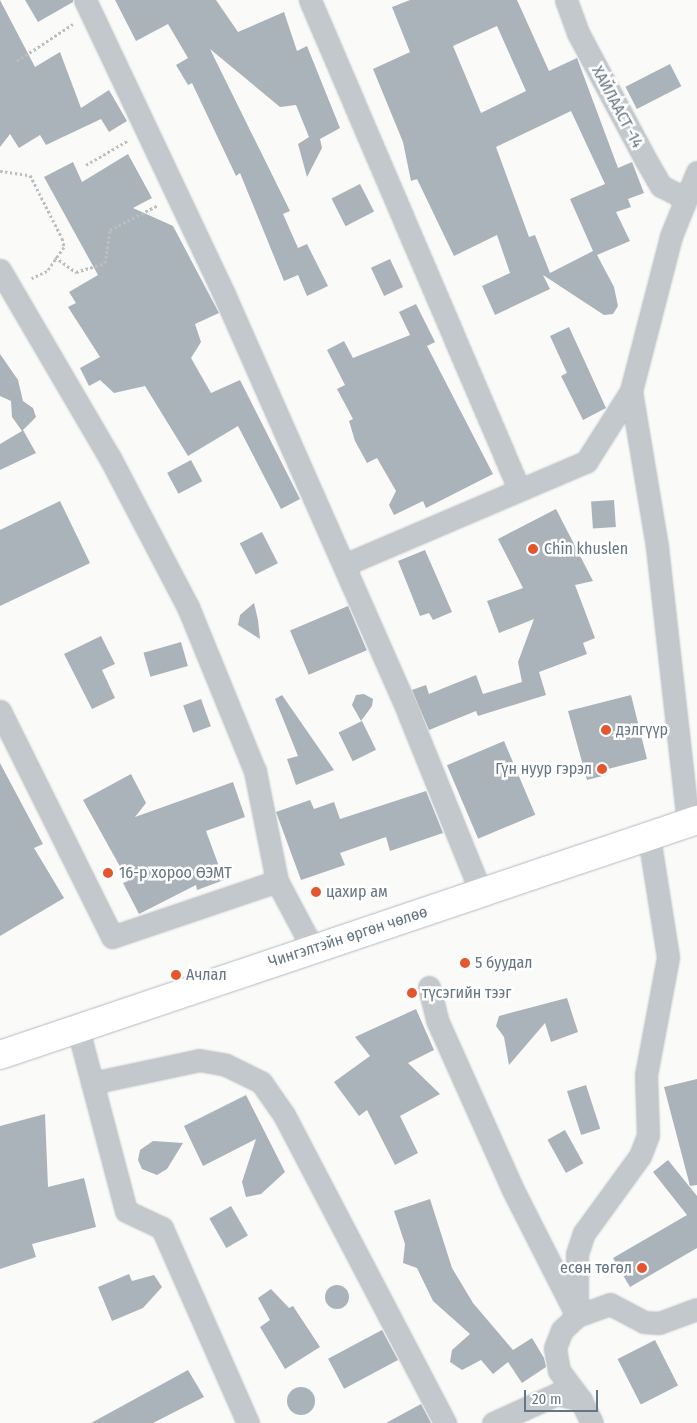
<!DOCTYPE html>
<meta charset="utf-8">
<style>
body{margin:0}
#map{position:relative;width:697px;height:1423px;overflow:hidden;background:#fafaf8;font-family:"Fira Sans Condensed",sans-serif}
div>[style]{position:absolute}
.building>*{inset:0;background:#aab3b9;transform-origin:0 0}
.round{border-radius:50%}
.path>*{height:3px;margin-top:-1.5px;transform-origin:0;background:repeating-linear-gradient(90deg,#bbbfc2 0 2.5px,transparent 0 5px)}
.roads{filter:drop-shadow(0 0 1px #b3babf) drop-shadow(0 0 1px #b3babf)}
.minor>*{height:21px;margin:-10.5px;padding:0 10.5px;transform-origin:10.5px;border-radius:10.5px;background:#c3c8cc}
.secondary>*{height:28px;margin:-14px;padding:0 14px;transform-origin:14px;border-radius:14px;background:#fff}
.dots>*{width:14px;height:14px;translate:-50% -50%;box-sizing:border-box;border:2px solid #fff;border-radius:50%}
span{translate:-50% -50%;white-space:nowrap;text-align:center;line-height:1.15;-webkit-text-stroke:5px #fff;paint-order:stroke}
.street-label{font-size:16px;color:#657683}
.poi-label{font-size:16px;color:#657683}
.left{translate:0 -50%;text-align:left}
.right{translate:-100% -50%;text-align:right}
.scale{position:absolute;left:524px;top:1390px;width:74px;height:22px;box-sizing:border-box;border:2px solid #657683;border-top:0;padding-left:6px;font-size:15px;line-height:18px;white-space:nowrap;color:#657683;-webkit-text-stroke:4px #fff;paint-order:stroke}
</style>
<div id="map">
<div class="building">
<i style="clip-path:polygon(0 0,35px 67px,60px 52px,81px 108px,109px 90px,127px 121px,109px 132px,101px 119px,46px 145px,40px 135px,19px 148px,10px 134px,0 147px)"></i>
<i style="clip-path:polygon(25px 0,73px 0,73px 2px,38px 22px)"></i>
<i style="clip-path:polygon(115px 0,216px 0,238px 32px,284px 12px,297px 51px,307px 46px,340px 128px,320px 139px,322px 148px,307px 177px,298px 144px,309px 137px,296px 105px,280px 107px,210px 49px,290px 211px,283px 214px,298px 248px,307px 244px,328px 286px,307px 296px,298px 275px,284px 281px,240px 173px,236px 176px,192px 83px,188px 85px,176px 65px,188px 58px,168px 24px,136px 41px)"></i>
<i style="clip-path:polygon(evenodd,410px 0,517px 0,549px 71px,577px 58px,618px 168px,632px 162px,644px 193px,628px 199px,631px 207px,616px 212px,630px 241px,597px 255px,614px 287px,618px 306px,613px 314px,604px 315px,543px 275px,550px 289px,495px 315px,482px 286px,510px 273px,497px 235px,454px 256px,417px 179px,411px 181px,403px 142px,373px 69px,410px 52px,392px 7px,410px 0,497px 26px,526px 91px,481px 113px,453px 46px,497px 26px,410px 0,571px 111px,605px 184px,570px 199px,593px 251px,550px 273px,535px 235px,529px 237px,496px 147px,571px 111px)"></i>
<i style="left:670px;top:64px;width:25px;height:50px;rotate:63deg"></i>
<i style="clip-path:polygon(128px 154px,152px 198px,133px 208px,173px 226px,219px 313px,195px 324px,201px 342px,191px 358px,211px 393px,240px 380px,300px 499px,281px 509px,238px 426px,188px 456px,145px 386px,114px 393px,100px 380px,89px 386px,80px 368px,100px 357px,68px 307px,76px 303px,69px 292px,98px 275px,44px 177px,73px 162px,82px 182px)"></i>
<i style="left:360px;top:184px;width:31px;height:32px;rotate:63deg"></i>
<i style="left:390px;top:259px;width:31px;height:21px;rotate:65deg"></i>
<i style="clip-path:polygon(416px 304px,435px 342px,427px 346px,493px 474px,426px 508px,423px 501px,394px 515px,389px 505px,396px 491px,377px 458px,367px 463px,355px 441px,349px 421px,353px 419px,337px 389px,345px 385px,327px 350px,344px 341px,353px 358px,410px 335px,399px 312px)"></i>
<i style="clip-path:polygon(569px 327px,606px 408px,583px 420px,561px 376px,567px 373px,550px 336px)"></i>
<i style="clip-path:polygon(0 354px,18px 380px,23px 401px,33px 408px,36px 417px,23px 430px,36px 453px,0 470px,0 444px,22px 431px,12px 417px,11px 401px,0 396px)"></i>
<i style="left:191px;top:460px;width:24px;height:27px;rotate:62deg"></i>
<i style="left:614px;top:500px;width:27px;height:23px;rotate:86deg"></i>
<i style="clip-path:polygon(60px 501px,90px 563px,0 606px,0 530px)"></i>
<i style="clip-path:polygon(556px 509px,593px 581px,575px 585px,595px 638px,583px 643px,587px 654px,539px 672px,546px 695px,478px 716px,476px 711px,429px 730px,412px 690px,426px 685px,429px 694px,476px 675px,483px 694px,522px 682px,518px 662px,534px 619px,499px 633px,487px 601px,523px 588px,498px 539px)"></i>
<i style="left:262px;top:532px;width:35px;height:25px;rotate:63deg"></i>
<i style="clip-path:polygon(425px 550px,452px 612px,433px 620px,429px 613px,420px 616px,398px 561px)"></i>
<i style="clip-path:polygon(254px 603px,258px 620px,260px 639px,238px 625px,240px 615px)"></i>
<i style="left:348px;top:606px;width:48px;height:63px;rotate:67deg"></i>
<i style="clip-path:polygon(101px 636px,115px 664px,102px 670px,115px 698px,92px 709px,64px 654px)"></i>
<i style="left:181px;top:642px;width:25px;height:39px;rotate:74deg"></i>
<i style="clip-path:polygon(364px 694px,373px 699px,372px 706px,361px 721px,352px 705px,356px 695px)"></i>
<i style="clip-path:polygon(282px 695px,334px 770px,296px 785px,287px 759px,298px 756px,275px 699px)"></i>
<i style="clip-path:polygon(631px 695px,647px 759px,604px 770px,606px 775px,587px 780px,568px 711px)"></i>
<i style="left:201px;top:699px;width:29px;height:19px;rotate:70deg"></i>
<i style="left:362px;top:721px;width:32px;height:26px;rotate:64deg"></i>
<i style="left:504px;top:741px;width:80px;height:62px;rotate:67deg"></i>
<i style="clip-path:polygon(0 763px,43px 844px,34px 848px,64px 898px,0 936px)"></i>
<i style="clip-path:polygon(131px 774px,146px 803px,135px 817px,233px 782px,245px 817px,206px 831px,224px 880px,197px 890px,196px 885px,139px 914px,123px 883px,128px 881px,83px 800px)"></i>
<i style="clip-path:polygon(426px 791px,443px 833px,390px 851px,386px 837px,340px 853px,345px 865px,301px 880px,276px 812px,310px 800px,314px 809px,334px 802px,340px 819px)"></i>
<i style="clip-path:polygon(567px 998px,578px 1032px,551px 1042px,545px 1023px,509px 1065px,504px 1037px,496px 1026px,499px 1016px)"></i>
<i style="clip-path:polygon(416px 1009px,434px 1050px,408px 1063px,440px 1094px,400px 1116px,418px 1153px,395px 1165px,367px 1110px,359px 1116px,334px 1082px,370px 1056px,355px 1037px)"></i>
<i style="clip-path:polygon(697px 1079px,697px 1185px,690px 1186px,664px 1087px)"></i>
<i style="left:586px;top:1085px;width:46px;height:20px;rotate:72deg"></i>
<i style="clip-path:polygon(246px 1095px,285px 1172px,261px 1194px,246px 1197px,242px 1182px,256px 1139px,203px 1166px,184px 1126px)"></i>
<i style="clip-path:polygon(45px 1114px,48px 1187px,84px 1178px,96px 1227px,32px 1244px,36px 1257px,0 1269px,0 1126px)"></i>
<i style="left:565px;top:1130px;width:38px;height:20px;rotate:61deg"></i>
<i style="clip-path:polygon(153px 1141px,183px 1143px,167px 1169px,157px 1175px,142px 1169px,138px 1160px,140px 1150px)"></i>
<i style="clip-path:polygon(668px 1160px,697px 1196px,697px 1248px,630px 1287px,613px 1258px,687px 1215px,653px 1172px)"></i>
<i style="clip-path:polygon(430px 1199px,452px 1268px,473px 1303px,513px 1350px,532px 1338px,544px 1358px,546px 1367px,522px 1383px,508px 1362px,493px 1374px,481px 1360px,462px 1370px,450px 1362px,452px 1350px,470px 1334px,433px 1301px,417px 1268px,403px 1263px,405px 1244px,394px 1211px)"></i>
<i style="left:231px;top:1206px;width:34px;height:25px;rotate:60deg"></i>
<i style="clip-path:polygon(129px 1274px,132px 1281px,154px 1275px,162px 1287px,143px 1308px,112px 1321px,98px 1287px)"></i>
<i class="round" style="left:325px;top:1285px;width:24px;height:24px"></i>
<i style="clip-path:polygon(271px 1289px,289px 1308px,293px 1306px,320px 1347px,285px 1369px,260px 1327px,270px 1320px,258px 1298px)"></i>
<i style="left:382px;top:1330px;width:34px;height:61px;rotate:62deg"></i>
<i style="left:655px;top:1340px;width:51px;height:42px;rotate:63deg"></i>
<i style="clip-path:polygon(188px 1370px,204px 1397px,153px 1423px,91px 1423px)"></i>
<i class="round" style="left:287px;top:1387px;width:28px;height:28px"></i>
<i style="clip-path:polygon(421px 1404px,431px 1423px,386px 1423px)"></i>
</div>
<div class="path">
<i style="left:17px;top:61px;width:67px;rotate:-33.5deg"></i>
<i style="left:86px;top:165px;width:48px;rotate:-30.3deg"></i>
<i style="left:0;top:171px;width:30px;rotate:8deg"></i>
<i style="left:30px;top:175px;width:71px;rotate:63.1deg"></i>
<i style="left:62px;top:238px;width:9px;rotate:77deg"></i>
<i style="left:64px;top:247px;width:29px;rotate:125deg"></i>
<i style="left:47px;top:271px;width:17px;rotate:155deg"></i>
<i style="left:55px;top:257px;width:26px;rotate:36deg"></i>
<i style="left:76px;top:272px;width:30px;rotate:-17deg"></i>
<i style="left:105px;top:263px;width:33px;rotate:-81deg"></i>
<i style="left:110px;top:230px;width:54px;rotate:-27.5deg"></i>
</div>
<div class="roads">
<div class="minor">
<i style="left:85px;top:0;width:325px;rotate:64.7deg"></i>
<i style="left:224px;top:294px;width:457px;rotate:66.2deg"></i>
<i style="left:408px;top:712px;width:195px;rotate:68deg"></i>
<i style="left:310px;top:0;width:532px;rotate:66.86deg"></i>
<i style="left:566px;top:0;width:35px;rotate:70deg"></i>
<i style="left:578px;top:33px;width:146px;rotate:61.9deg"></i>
<i style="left:647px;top:162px;width:28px;rotate:60deg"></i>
<i style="left:661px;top:186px;width:28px;rotate:27deg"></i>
<i style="left:0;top:270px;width:218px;rotate:59.7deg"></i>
<i style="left:110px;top:458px;width:168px;rotate:62.4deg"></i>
<i style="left:188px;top:607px;width:177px;rotate:67.8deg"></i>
<i style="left:255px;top:771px;width:112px;rotate:78.7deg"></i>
<i style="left:631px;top:391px;width:158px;rotate:80.5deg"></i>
<i style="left:657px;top:547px;width:278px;rotate:83.6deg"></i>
<i style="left:344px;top:565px;width:263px;rotate:-23.1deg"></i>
<i style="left:586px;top:462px;width:84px;rotate:-57.6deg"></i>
<i style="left:631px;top:391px;width:160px;rotate:-75.5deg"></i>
<i style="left:671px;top:236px;width:69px;rotate:-67.9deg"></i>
<i style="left:0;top:711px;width:252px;rotate:63.6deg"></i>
<i style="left:112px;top:937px;width:174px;rotate:-18.7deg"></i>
<i style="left:277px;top:881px;width:75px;rotate:62.1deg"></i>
<i style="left:429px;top:987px;width:34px;rotate:76deg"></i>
<i style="left:437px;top:1020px;width:186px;rotate:65.9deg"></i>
<i style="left:513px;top:1190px;width:141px;rotate:63.1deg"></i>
<i style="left:577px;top:1316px;width:35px;rotate:-20deg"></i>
<i style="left:610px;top:1304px;width:38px;rotate:28deg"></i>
<i style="left:644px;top:1322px;width:15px;rotate:4deg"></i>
<i style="left:659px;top:1323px;width:40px;rotate:-20.2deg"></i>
<i style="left:78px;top:1029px;width:188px;rotate:75.2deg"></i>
<i style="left:126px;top:1211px;width:40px;rotate:25deg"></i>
<i style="left:162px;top:1228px;width:213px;rotate:66.2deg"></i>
<i style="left:92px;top:1083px;width:109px;rotate:-12.1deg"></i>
<i style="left:199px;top:1060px;width:27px;rotate:10deg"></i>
<i style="left:226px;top:1065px;width:39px;rotate:26deg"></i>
<i style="left:261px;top:1082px;width:40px;rotate:55.1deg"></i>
<i style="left:284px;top:1115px;width:348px;rotate:62.4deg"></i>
<i style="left:493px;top:1423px;width:70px;rotate:-24.4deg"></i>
<i style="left:557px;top:1394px;width:25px;rotate:14deg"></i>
<i style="left:592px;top:1423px;width:25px;rotate:-116deg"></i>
<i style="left:581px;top:1400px;width:36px;rotate:-127deg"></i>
<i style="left:559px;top:1371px;width:23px;rotate:-100deg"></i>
<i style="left:555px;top:1348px;width:19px;rotate:-69deg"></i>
<i style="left:562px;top:1330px;width:21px;rotate:-43deg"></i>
<i style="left:577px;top:1316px;width:62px;rotate:-90deg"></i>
<i style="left:577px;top:1254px;width:22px;rotate:-72deg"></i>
<i style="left:584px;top:1233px;width:95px;rotate:-54deg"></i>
<i style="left:640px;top:1156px;width:22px;rotate:-69deg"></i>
<i style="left:648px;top:1135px;width:60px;rotate:-91.9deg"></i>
<i style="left:646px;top:1075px;width:120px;rotate:-79.4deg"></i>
<i style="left:668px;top:957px;width:121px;rotate:-99deg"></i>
</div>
<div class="secondary">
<i style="left:0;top:1055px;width:736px;rotate:-18.63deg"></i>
</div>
</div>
<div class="dots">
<i style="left:533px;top:549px;background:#e4572e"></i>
<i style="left:606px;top:730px;background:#e4572e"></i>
<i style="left:602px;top:769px;background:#e4572e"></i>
<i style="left:108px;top:873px;background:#e4572e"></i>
<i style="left:316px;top:892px;background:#e4572e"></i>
<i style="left:465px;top:963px;background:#e4572e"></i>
<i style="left:176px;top:975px;background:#e4572e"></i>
<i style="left:412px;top:993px;background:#e4572e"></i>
<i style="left:642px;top:1268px;background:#e4572e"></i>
</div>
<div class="street-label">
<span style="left:617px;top:107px;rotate:62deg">ХАЙЛААСТ -14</span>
<span style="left:348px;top:937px;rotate:-18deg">Чингэлтэйн өргөн чөлөө</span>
</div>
<div class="poi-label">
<span class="left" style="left:544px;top:549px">Chin khuslen</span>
<span class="left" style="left:616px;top:730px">дэлгүүр</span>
<span class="right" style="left:592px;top:769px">Гүн нуур гэрэл</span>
<span class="left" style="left:119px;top:873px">16-р хороо ӨЭМТ</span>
<span class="left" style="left:326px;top:892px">цахир ам</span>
<span class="left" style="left:475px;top:963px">5 буудал</span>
<span class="left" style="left:186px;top:975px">Ачлал</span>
<span class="left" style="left:422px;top:993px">түсэгийн тээг</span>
<span class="right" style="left:632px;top:1268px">есөн төгөл</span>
</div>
<div class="scale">20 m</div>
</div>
